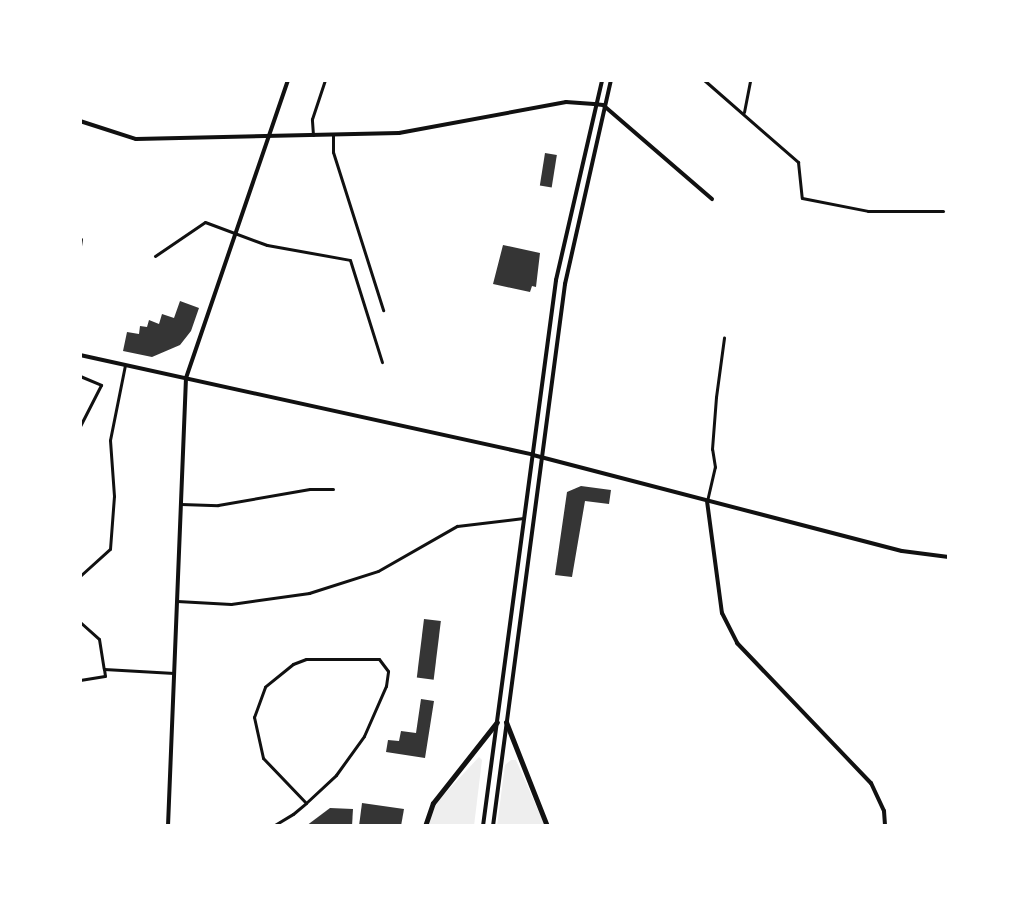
<!DOCTYPE html>
<style>
body{margin:0}
#map{position:relative;width:1029px;height:906px;overflow:hidden;background:#fff;font-family:Merriweather,serif}
div>[style]{position:absolute}
.green>*{inset:0;background:#eee}
.building>*{inset:0;background:#353535;transform-origin:0 0}
.minor>*{height:3px;margin:-1.5px;padding:0 1.5px;transform-origin:1.5px;border-radius:1.5px;background:#111}
.tertiary>*{height:4px;margin:-2px;padding:0 2px;transform-origin:2px;border-radius:2px;background:#111}
.secondary>*{height:4px;margin:-2px;padding:0 2px;transform-origin:2px;border-radius:2px;background:#111}
.primary>*{height:5px;margin:-2.5px;padding:0 2.5px;transform-origin:2.5px;border-radius:2.5px;background:#111}
span{translate:-50% -50%;white-space:nowrap;text-align:center;line-height:1.15;-webkit-text-stroke:8px #fff;paint-order:stroke}
.frame{position:absolute;inset:0;border:82px solid #fff;pointer-events:none}
</style>
<div id="map">
<div class="green">
<i style="clip-path:polygon(479px 757px,482px 760px,474px 826px,427px 826px,437px 802px)"></i>
<i style="clip-path:polygon(511px 760px,516px 760px,545px 826px,497px 826px,505px 765px)"></i>
</div>
<div class="building">
<i style="left:545px;top:153px;width:12px;height:33px;rotate:9deg"></i>
<i style="clip-path:polygon(503px 245px,540px 253px,536px 287px,532px 286px,530px 292px,493px 284px)"></i>
<i style="clip-path:polygon(180px 301px,199px 308px,191px 331px,180px 345px,152px 357px,123px 351px,127px 332px,139px 334px,140px 326px,147px 327px,149px 320px,159px 324px,162px 314px,174px 318px)"></i>
<i style="clip-path:polygon(581px 486px,611px 490px,609px 504px,585px 501px,572px 577px,555px 575px,567px 492px)"></i>
<i style="left:424px;top:619px;width:17px;height:59px;rotate:7deg"></i>
<i style="clip-path:polygon(421px 699px,434px 701px,425px 758px,386px 752px,388px 740px,399px 741px,401px 731px,416px 733px)"></i>
<i style="clip-path:polygon(362px 803px,404px 809px,401px 826px,359px 826px)"></i>
<i style="clip-path:polygon(330px 808px,353px 809px,352px 826px,306px 826px)"></i>
</div>
<div class="minor">
<i style="left:704px;top:80px;width:125px;rotate:41.1deg"></i>
<i style="left:798px;top:162px;width:36px;rotate:84deg"></i>
<i style="left:802px;top:198px;width:67px;rotate:11.1deg"></i>
<i style="left:868px;top:211px;width:75px"></i>
<i style="left:744px;top:112px;width:33px;rotate:-79deg"></i>
<i style="left:313px;top:135px;width:16px;rotate:-94deg"></i>
<i style="left:312px;top:119px;width:41px;rotate:-71.6deg"></i>
<i style="left:333px;top:135px;width:17px;rotate:90deg"></i>
<i style="left:333px;top:152px;width:166px;rotate:72.4deg"></i>
<i style="left:80px;top:246px;width:7px;rotate:-82deg"></i>
<i style="left:155px;top:256px;width:60px;rotate:-34.2deg"></i>
<i style="left:205px;top:222px;width:66px;rotate:20.4deg"></i>
<i style="left:267px;top:245px;width:84px;rotate:10.2deg"></i>
<i style="left:350px;top:260px;width:107px;rotate:72.6deg"></i>
<i style="left:80px;top:376px;width:23px;rotate:23deg"></i>
<i style="left:101px;top:385px;width:46px;rotate:117.1deg"></i>
<i style="left:707px;top:501px;width:35px;rotate:-77deg"></i>
<i style="left:715px;top:467px;width:18px;rotate:-99deg"></i>
<i style="left:712px;top:449px;width:52px;rotate:-85.6deg"></i>
<i style="left:716px;top:397px;width:60px;rotate:-82.3deg"></i>
<i style="left:181px;top:504px;width:37px;rotate:2deg"></i>
<i style="left:218px;top:505px;width:93px;rotate:-9.9deg"></i>
<i style="left:310px;top:489px;width:23px"></i>
<i style="left:80px;top:576px;width:40px;rotate:-42deg"></i>
<i style="left:110px;top:549px;width:53px;rotate:-85.7deg"></i>
<i style="left:114px;top:496px;width:56px;rotate:-94.1deg"></i>
<i style="left:110px;top:440px;width:76px;rotate:-78.7deg"></i>
<i style="left:177px;top:601px;width:54px;rotate:3.2deg"></i>
<i style="left:231px;top:604px;width:79px;rotate:-8deg"></i>
<i style="left:309px;top:593px;width:72px;rotate:-17.7deg"></i>
<i style="left:378px;top:571px;width:91px;rotate:-29.7deg"></i>
<i style="left:457px;top:526px;width:67px;rotate:-6.8deg"></i>
<i style="left:80px;top:622px;width:25px;rotate:42deg"></i>
<i style="left:99px;top:639px;width:30px;rotate:81deg"></i>
<i style="left:104px;top:669px;width:70px;rotate:3.3deg"></i>
<i style="left:80px;top:680px;width:25px;rotate:-9deg"></i>
<i style="left:105px;top:676px;width:7px;rotate:-98deg"></i>
<i style="left:273px;top:826px;width:23px;rotate:-31deg"></i>
<i style="left:293px;top:814px;width:17px;rotate:-40deg"></i>
<i style="left:306px;top:803px;width:41px;rotate:-43deg"></i>
<i style="left:336px;top:775px;width:48px;rotate:-54.3deg"></i>
<i style="left:364px;top:736px;width:55px;rotate:-66.3deg"></i>
<i style="left:386px;top:686px;width:15px;rotate:-82deg"></i>
<i style="left:388px;top:671px;width:15px;rotate:-127deg"></i>
<i style="left:379px;top:659px;width:73px;rotate:180deg"></i>
<i style="left:306px;top:659px;width:14px;rotate:159deg"></i>
<i style="left:293px;top:664px;width:36px;rotate:141deg"></i>
<i style="left:265px;top:687px;width:32px;rotate:110deg"></i>
<i style="left:254px;top:717px;width:42px;rotate:77.6deg"></i>
<i style="left:263px;top:758px;width:62px;rotate:46.3deg"></i>
</div>
<div class="tertiary">
<i style="left:80px;top:121px;width:59px;rotate:17.8deg"></i>
<i style="left:136px;top:139px;width:263px;rotate:-1.3deg"></i>
<i style="left:399px;top:133px;width:170px;rotate:-10.5deg"></i>
<i style="left:566px;top:102px;width:28px;rotate:4deg"></i>
<i style="left:594px;top:104px;width:9px;rotate:6deg"></i>
<i style="left:603px;top:105px;width:144px;rotate:40.8deg"></i>
<i style="left:80px;top:355px;width:464px;rotate:12.4deg"></i>
<i style="left:533px;top:455px;width:381px;rotate:14.6deg"></i>
<i style="left:902px;top:551px;width:47px;rotate:7.3deg"></i>
<i style="left:707px;top:501px;width:113px;rotate:82.4deg"></i>
<i style="left:722px;top:613px;width:34px;rotate:63deg"></i>
<i style="left:737px;top:643px;width:194px;rotate:46.3deg"></i>
<i style="left:871px;top:783px;width:31px;rotate:65deg"></i>
<i style="left:884px;top:811px;width:15px;rotate:86deg"></i>
<i style="left:168px;top:826px;width:448px;rotate:-87.7deg"></i>
<i style="left:186px;top:378px;width:315px;rotate:-71.1deg"></i>
</div>
<div class="secondary">
<i style="left:483px;top:826px;width:551px;rotate:-82.38deg"></i>
<i style="left:556px;top:280px;width:205px;rotate:-77deg"></i>
<i style="left:493px;top:826px;width:547px;rotate:-82.43deg"></i>
<i style="left:565px;top:284px;width:209px;rotate:-77.3deg"></i>
</div>
<div class="primary">
<i style="left:506px;top:722px;width:112px;rotate:68.5deg"></i>
<i style="left:425px;top:826px;width:24px;rotate:-71deg"></i>
<i style="left:433px;top:803px;width:103px;rotate:-51.7deg"></i>
</div>
<div class="frame"></div>
</div>
